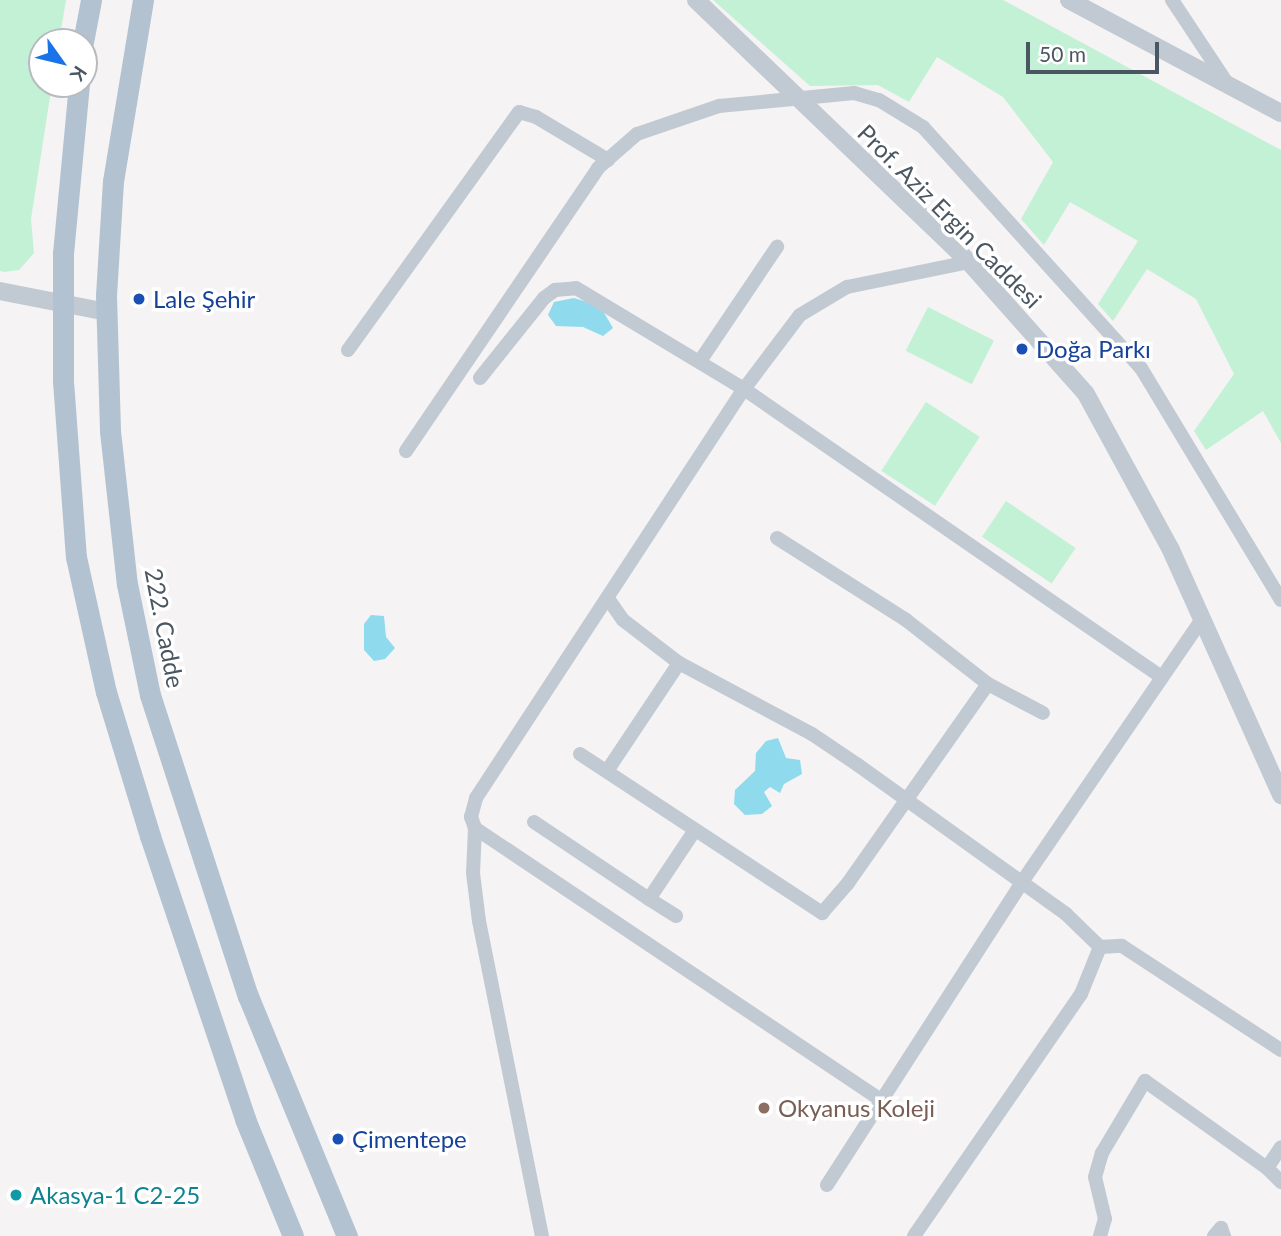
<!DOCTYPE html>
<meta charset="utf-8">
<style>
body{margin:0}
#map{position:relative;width:1281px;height:1236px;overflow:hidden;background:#f5f3f3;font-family:Lato,sans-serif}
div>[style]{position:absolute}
.green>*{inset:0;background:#c3f1d5;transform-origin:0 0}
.water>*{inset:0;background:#90daee}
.minor>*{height:14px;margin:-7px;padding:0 7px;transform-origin:7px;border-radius:7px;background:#c1cad2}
.tertiary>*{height:18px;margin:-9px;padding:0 9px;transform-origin:9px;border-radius:9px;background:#c1cad2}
.primary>*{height:21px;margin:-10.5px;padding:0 10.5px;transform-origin:10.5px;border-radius:10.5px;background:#b3c2d1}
.dots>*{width:19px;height:19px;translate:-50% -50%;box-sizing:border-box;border:4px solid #fff;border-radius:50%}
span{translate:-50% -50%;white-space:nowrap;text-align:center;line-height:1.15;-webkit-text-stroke:7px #fff;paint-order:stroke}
.street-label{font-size:24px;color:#4a5661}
.transit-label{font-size:24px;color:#164399}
.left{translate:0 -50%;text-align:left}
.education-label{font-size:24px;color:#785e54}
.culture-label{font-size:24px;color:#0d838f}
.north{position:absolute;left:28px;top:28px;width:70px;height:70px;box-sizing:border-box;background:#fff;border:2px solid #b7bbc0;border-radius:50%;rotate:124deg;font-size:19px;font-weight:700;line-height:28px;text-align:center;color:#4a5661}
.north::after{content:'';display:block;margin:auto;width:24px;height:32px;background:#1a73e8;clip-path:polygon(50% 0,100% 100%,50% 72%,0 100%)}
.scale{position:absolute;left:1026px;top:42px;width:133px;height:32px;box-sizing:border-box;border:4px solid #4a5661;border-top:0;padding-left:9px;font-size:21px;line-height:24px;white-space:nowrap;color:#4a5661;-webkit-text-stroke:5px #fff;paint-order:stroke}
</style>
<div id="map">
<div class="green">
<i style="clip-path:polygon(0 0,66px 0,59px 42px,42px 42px,42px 84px,52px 84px,31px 219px,34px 253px,19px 270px,4px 272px,0 271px)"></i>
<i style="clip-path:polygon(713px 0,1003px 0,1281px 150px,1281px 443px,1263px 411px,1206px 450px,1194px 431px,1234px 374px,1196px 299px,1147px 269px,1113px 321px,1098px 304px,1138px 241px,1070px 202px,1044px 245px,1021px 219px,1053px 162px,1003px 97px,937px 57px,909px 102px,878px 85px,810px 86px)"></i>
<i style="left:928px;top:307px;width:74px;height:49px;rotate:27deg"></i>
<i style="left:926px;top:402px;width:64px;height:82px;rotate:33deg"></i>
<i style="left:1006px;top:501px;width:84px;height:43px;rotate:34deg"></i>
</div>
<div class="water">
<i style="clip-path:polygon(574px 298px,600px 306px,613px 328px,603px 336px,583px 327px,556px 326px,548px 315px,554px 302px)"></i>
<i style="clip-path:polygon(371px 615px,384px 616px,386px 637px,395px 648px,385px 659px,374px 661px,364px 650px,364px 624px)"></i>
<i style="clip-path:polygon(778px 738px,786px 758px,800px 760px,802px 774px,784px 784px,780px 793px,770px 787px,764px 792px,772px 806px,762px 814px,745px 815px,734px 804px,735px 790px,755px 771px,756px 753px,766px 741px)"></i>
</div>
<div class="minor">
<i style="left:1172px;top:0;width:100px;rotate:56.5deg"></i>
<i style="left:348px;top:350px;width:293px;rotate:-54.3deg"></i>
<i style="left:519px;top:112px;width:18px;rotate:16deg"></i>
<i style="left:536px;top:117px;width:84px;rotate:30.8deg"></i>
<i style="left:700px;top:361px;width:138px;rotate:-56deg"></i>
<i style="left:480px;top:378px;width:102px;rotate:-51.3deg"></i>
<i style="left:544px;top:298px;width:14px;rotate:-36deg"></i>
<i style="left:555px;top:290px;width:21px;rotate:-5deg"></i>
<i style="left:576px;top:288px;width:196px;rotate:31deg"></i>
<i style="left:744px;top:389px;width:505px;rotate:34.6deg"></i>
<i style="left:406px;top:451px;width:342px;rotate:-55.8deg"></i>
<i style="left:598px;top:168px;width:52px;rotate:-41.1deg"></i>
<i style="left:637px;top:134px;width:87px;rotate:-18.9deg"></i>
<i style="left:719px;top:106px;width:136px;rotate:-5.5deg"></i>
<i style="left:854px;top:93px;width:26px;rotate:16deg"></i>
<i style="left:879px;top:100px;width:52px;rotate:31.5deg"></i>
<i style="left:923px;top:127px;width:325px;rotate:47.9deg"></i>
<i style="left:1141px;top:368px;width:271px;rotate:58.9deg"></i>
<i style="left:777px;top:538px;width:153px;rotate:32.4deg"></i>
<i style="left:906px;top:620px;width:104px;rotate:38deg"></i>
<i style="left:988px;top:684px;width:62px;rotate:27.8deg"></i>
<i style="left:609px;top:600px;width:24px;rotate:55deg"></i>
<i style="left:623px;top:620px;width:71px;rotate:37.5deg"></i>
<i style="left:679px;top:663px;width:151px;rotate:28.1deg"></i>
<i style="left:812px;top:734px;width:55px;rotate:34deg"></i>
<i style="left:858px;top:765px;width:256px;rotate:35.6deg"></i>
<i style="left:1066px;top:914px;width:47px;rotate:44.1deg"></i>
<i style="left:1100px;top:947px;width:22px;rotate:-3deg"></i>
<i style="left:1122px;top:946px;width:190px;rotate:33.2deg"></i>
<i style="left:580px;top:754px;width:290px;rotate:33.3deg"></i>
<i style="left:822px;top:913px;width:40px;rotate:-49deg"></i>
<i style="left:848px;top:883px;width:243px;rotate:-54.9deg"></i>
<i style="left:607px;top:771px;width:130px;rotate:-56.3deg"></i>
<i style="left:534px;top:822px;width:138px;rotate:33.8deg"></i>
<i style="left:649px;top:899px;width:83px;rotate:-56.3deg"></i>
<i style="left:475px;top:828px;width:45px;rotate:92.5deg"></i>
<i style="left:473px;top:873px;width:48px;rotate:82.9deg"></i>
<i style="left:479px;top:921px;width:321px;rotate:78.7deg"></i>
<i style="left:649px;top:899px;width:32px;rotate:32deg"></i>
<i style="left:881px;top:1100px;width:489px;rotate:-146.2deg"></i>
<i style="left:475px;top:828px;width:12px;rotate:-110deg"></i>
<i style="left:471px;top:817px;width:20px;rotate:-75deg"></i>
<i style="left:476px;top:798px;width:489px;rotate:-56.8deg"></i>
<i style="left:744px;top:389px;width:93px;rotate:-52.9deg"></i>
<i style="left:800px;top:315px;width:55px;rotate:-30.8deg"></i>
<i style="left:847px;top:287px;width:125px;rotate:-11.6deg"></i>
<i style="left:1267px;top:1168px;width:20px;rotate:45deg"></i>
<i style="left:827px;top:1185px;width:360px;rotate:-57.2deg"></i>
<i style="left:1022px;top:882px;width:320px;rotate:-55.6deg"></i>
<i style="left:914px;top:1236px;width:294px;rotate:-55.4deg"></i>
<i style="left:1081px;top:994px;width:51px;rotate:-68deg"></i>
<i style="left:1100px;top:1236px;width:18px;rotate:-74deg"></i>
<i style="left:1105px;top:1219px;width:43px;rotate:-103.4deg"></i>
<i style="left:1095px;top:1177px;width:25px;rotate:-74deg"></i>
<i style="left:1102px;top:1153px;width:84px;rotate:-59.2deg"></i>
<i style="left:1145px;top:1081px;width:150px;rotate:35.5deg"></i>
<i style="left:1267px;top:1168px;width:25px;rotate:-56deg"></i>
<i style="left:1214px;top:1236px;width:11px;rotate:-49deg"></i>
<i style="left:1221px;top:1228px;width:9px;rotate:69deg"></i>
</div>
<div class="tertiary">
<i style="left:696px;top:0;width:378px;rotate:43.8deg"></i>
<i style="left:969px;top:262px;width:176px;rotate:48.4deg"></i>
<i style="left:1086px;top:394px;width:178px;rotate:61.4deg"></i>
<i style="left:1171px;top:550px;width:269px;rotate:65.8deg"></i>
<i style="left:1069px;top:0;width:240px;rotate:28.1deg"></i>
<i style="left:0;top:291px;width:109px;rotate:11.1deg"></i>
</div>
<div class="primary">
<i style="left:143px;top:0;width:183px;rotate:99.4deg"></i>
<i style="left:113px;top:181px;width:114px;rotate:93.5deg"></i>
<i style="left:106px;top:295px;width:136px;rotate:88.3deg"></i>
<i style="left:110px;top:431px;width:154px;rotate:83.7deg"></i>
<i style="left:127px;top:584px;width:113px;rotate:78.3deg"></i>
<i style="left:150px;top:695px;width:317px;rotate:72deg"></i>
<i style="left:248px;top:996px;width:260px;rotate:67.6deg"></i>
<i style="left:83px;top:42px;width:43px;rotate:-79.2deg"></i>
<i style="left:79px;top:84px;width:170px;rotate:95.4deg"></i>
<i style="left:63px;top:253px;width:128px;rotate:90deg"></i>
<i style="left:63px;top:381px;width:176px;rotate:85.8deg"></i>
<i style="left:76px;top:557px;width:138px;rotate:77.5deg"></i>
<i style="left:106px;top:692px;width:151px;rotate:73deg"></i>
<i style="left:150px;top:836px;width:299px;rotate:71.4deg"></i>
<i style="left:245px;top:1119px;width:126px;rotate:67.7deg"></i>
</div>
<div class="dots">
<i style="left:139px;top:299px;background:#1a4fb4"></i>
<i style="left:1022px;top:349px;background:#1a4fb4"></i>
<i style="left:764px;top:1108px;background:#8d6e63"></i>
<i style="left:338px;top:1139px;background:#1a4fb4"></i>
<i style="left:16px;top:1195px;background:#0f9aa8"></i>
</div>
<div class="street-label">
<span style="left:950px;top:216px;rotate:45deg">Prof. Aziz Ergin Caddesi</span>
<span style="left:165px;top:628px;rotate:79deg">222. Cadde</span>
</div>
<div class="transit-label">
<span class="left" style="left:153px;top:299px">Lale Şehir</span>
<span class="left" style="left:1036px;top:349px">Doğa Parkı</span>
<span class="left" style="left:352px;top:1139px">Çimentepe</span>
</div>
<div class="education-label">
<span class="left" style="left:778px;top:1108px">Okyanus Koleji</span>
</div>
<div class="culture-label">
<span class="left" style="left:30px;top:1195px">Akasya-1 C2-25</span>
</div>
<div class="north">K</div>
<div class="scale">50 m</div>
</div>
